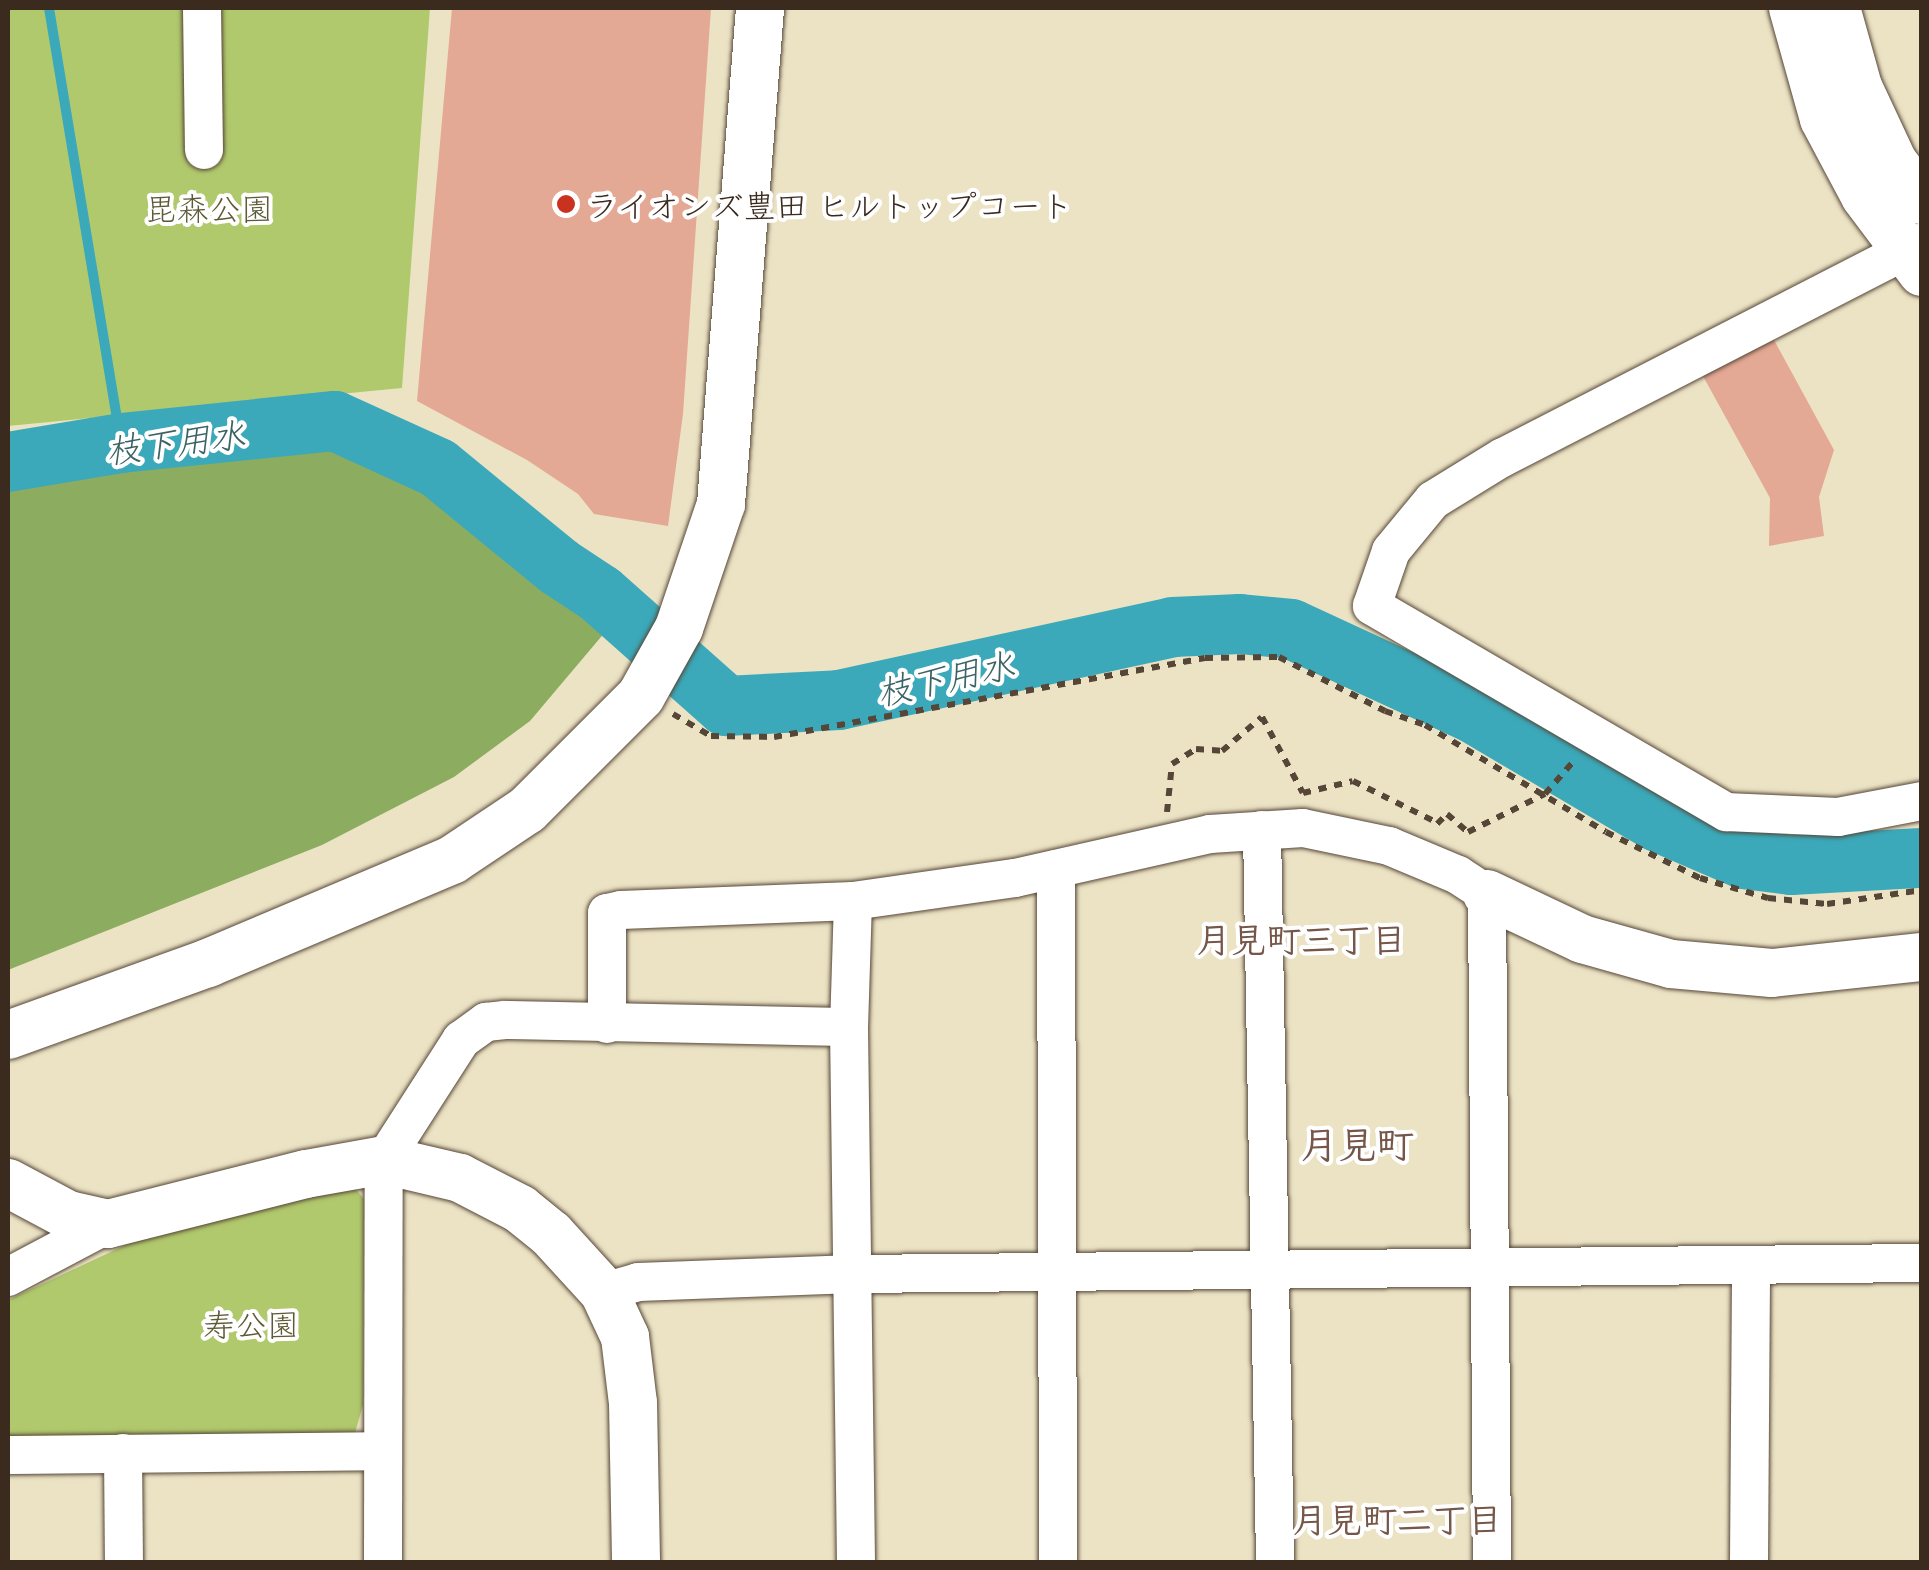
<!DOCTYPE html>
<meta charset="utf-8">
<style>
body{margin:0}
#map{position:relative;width:1929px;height:1570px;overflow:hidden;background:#ece3c5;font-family:Mali,"Klee One",sans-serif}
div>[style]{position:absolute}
.green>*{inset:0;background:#b1c96d}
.forest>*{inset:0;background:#8cad60}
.water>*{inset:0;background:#3ba9ba}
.stream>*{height:10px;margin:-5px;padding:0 5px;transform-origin:5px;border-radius:5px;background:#3ba9ba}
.river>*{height:60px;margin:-30px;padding:0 30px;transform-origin:30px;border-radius:30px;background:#3ba9ba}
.building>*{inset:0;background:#e4a995}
.path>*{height:6px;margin-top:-3px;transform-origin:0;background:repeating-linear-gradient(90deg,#564637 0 8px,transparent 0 16px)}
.roads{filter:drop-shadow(0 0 2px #564637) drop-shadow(0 0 2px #564637)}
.minor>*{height:38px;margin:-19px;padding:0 19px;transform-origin:19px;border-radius:19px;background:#fff}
.tertiary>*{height:48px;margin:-24px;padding:0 24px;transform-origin:24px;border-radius:24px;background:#fff}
.dots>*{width:28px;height:28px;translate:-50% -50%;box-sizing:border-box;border:5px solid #fff;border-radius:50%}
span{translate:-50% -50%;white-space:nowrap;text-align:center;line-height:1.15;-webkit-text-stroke:8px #fff;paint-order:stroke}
.poi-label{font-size:32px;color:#3b2a1e}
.left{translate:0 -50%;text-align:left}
.park-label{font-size:32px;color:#5e5a36}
.water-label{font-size:35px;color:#3b6364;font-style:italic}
.neighbourhood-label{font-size:35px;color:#765648;font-weight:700}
.quarter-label{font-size:38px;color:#765648;font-weight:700}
.frame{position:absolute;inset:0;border:10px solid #3b2a1e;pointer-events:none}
</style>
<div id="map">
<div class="green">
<i style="clip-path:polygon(8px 8px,430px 8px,402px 388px,8px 426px)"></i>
<i style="clip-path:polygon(350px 1182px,364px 1199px,363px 1405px,355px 1433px,8px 1439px,8px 1300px,132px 1242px)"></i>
</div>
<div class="forest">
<i style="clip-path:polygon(334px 442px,426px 485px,536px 574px,594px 611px,606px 631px,530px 721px,454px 777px,322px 845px,8px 970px,8px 483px,206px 454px)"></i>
</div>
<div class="water">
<i style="clip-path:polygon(8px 241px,10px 242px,9px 426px,8px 426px)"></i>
</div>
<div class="stream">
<i style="left:49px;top:8px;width:441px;rotate:80.6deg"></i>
</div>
<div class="river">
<i style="left:8px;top:462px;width:115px;rotate:-9.5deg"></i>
<i style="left:121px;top:443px;width:215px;rotate:-5.9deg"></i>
<i style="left:335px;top:421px;width:113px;rotate:24.5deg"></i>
<i style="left:438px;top:468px;width:156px;rotate:39.3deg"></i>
<i style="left:559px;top:567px;width:49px;rotate:33.4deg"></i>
<i style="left:600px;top:594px;width:169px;rotate:41.6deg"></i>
<i style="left:726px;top:706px;width:113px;rotate:-3deg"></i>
<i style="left:839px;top:700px;width:342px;rotate:-12.3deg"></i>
<i style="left:1173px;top:627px;width:67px;rotate:-2.6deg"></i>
<i style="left:1240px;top:624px;width:51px;rotate:5.6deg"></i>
<i style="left:1291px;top:629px;width:200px;rotate:24.8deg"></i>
<i style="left:1473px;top:713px;width:215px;rotate:30.5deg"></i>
<i style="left:1658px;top:822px;width:94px;rotate:23.3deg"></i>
<i style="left:1744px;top:859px;width:47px;rotate:7.3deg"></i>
<i style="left:1791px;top:865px;width:131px;rotate:-3.1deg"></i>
</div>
<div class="building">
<i style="clip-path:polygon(452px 8px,711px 8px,683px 414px,668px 526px,594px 514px,578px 494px,527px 460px,417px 401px)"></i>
<i style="clip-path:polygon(1768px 329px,1834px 450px,1819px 497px,1824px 536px,1769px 546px,1770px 498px,1698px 367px)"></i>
</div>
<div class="path">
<i style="left:673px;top:714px;width:44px;rotate:30.1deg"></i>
<i style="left:711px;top:736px;width:63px;rotate:0.9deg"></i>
<i style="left:774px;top:737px;width:438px;rotate:-10.4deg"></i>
<i style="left:1205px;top:658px;width:74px;rotate:-0.8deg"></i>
<i style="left:1279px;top:657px;width:119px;rotate:27deg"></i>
<i style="left:1385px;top:711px;width:42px;rotate:19.3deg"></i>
<i style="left:1425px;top:725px;width:210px;rotate:30.6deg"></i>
<i style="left:1606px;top:832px;width:105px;rotate:26.1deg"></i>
<i style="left:1700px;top:878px;width:71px;rotate:16.4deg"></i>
<i style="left:1768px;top:898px;width:59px;rotate:5.8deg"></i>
<i style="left:1827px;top:904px;width:96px;rotate:-8.4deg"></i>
<i style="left:1167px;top:812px;width:48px;rotate:-84.1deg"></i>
<i style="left:1172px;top:764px;width:28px;rotate:-32deg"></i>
<i style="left:1196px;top:749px;width:26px;rotate:4deg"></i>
<i style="left:1222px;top:751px;width:52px;rotate:-40.4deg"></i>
<i style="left:1262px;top:717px;width:86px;rotate:61.7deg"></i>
<i style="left:1303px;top:793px;width:51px;rotate:-13.5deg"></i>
<i style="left:1353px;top:781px;width:95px;rotate:26.3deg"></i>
<i style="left:1437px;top:824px;width:14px;rotate:-45deg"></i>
<i style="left:1447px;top:814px;width:28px;rotate:41deg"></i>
<i style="left:1468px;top:832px;width:86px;rotate:-26.3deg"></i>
<i style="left:1545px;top:794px;width:41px;rotate:-48.9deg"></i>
</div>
<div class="roads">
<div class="minor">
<i style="left:202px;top:8px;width:142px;rotate:89.2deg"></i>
<i style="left:1922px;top:242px;width:471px;rotate:152.8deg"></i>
<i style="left:1503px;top:457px;width:82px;rotate:148.4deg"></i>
<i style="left:1433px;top:500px;width:66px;rotate:129.5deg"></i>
<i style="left:1391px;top:551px;width:58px;rotate:109.1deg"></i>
<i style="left:1372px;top:606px;width:410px;rotate:30.2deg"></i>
<i style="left:1726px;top:812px;width:112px;rotate:2.6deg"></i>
<i style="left:1838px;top:817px;width:86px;rotate:-10.8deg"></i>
<i style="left:1262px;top:830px;width:732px;rotate:88.98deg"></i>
<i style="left:1056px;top:869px;width:693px;rotate:89.83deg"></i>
<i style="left:853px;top:901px;width:126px;rotate:91.8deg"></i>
<i style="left:849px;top:1027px;width:535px;rotate:89.25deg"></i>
<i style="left:607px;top:1024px;width:111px;rotate:-90deg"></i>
<i style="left:607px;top:913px;width:14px;rotate:-12deg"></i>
<i style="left:621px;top:910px;width:232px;rotate:-2.2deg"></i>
<i style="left:853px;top:901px;width:164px;rotate:-8.1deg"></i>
<i style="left:1015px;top:878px;width:200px;rotate:-12.7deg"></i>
<i style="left:1210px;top:834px;width:93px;rotate:-3.7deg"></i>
<i style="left:1303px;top:828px;width:88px;rotate:11.8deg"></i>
<i style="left:1389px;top:846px;width:75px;rotate:22.8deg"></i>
<i style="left:1458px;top:875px;width:35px;rotate:33deg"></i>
<i style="left:1487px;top:894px;width:668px;rotate:89.57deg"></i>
<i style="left:8px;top:1277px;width:113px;rotate:-27.9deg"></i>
<i style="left:604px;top:1292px;width:35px;rotate:-16deg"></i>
<i style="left:638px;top:1282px;width:216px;rotate:-2.1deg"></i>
<i style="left:854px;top:1274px;width:1068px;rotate:-0.59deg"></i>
<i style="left:123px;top:1453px;width:109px;rotate:89.5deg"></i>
<i style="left:8px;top:1455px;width:373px;rotate:-0.6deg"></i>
<i style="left:383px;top:1562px;width:402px;rotate:-89.9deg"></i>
<i style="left:384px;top:1160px;width:143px;rotate:-57.3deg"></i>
<i style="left:461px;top:1040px;width:31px;rotate:-36deg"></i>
<i style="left:486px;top:1022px;width:19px;rotate:-6deg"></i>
<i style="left:505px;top:1020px;width:344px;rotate:1.2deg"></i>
<i style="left:1749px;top:1562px;width:297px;rotate:-89.6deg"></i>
</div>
<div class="tertiary">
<i style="left:1793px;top:8px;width:115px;rotate:74.4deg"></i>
<i style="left:1824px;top:119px;width:87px;rotate:62deg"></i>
<i style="left:1865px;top:196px;width:95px;rotate:53.1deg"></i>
<i style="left:1836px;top:8px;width:82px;rotate:74.4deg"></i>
<i style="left:1858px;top:87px;width:83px;rotate:65deg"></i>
<i style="left:1893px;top:162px;width:48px;rotate:52.7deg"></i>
<i style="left:1487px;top:894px;width:105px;rotate:25.3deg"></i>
<i style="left:1582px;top:939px;width:92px;rotate:15.7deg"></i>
<i style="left:1671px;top:964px;width:101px;rotate:5.1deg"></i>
<i style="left:1772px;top:973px;width:151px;rotate:-6.1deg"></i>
<i style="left:8px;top:1035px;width:213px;rotate:-19.8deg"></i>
<i style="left:208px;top:963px;width:265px;rotate:-22.9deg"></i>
<i style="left:452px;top:860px;width:90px;rotate:-33.7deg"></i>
<i style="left:527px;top:810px;width:161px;rotate:-45deg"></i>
<i style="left:641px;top:696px;width:78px;rotate:-60.8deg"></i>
<i style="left:679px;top:628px;width:131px;rotate:-71.3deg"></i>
<i style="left:721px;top:504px;width:498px;rotate:-85.5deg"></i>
<i style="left:8px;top:1183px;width:68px;rotate:28.1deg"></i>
<i style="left:68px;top:1215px;width:41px;rotate:12.7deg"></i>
<i style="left:108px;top:1224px;width:204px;rotate:-14.2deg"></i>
<i style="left:306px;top:1174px;width:79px;rotate:-10.2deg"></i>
<i style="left:384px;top:1160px;width:78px;rotate:13.3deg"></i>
<i style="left:460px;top:1178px;width:68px;rotate:27.3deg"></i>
<i style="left:520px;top:1209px;width:40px;rotate:39deg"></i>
<i style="left:551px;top:1234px;width:79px;rotate:47.6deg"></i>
<i style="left:604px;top:1292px;width:50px;rotate:65deg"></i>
<i style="left:625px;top:1337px;width:66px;rotate:83.1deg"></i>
<i style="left:633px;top:1403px;width:159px;rotate:88.9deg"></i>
</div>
</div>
<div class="dots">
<i style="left:566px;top:204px;background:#c8321e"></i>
</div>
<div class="poi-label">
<span class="left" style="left:586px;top:204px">ライオンズ豊田 ヒルトップコート</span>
</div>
<div class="park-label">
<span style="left:209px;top:207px">毘森公園</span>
<span style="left:251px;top:1323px">寿公園</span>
</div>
<div class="water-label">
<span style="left:175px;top:441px;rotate:-7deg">枝下用水</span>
<span style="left:945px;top:677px;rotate:-12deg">枝下用水</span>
</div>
<div class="neighbourhood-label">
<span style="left:1301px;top:938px">月見町三丁目</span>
<span style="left:1397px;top:1518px">月見町二丁目</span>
</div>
<div class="quarter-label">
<span style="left:1357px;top:1144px">月見町</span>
</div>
<div class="frame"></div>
</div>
